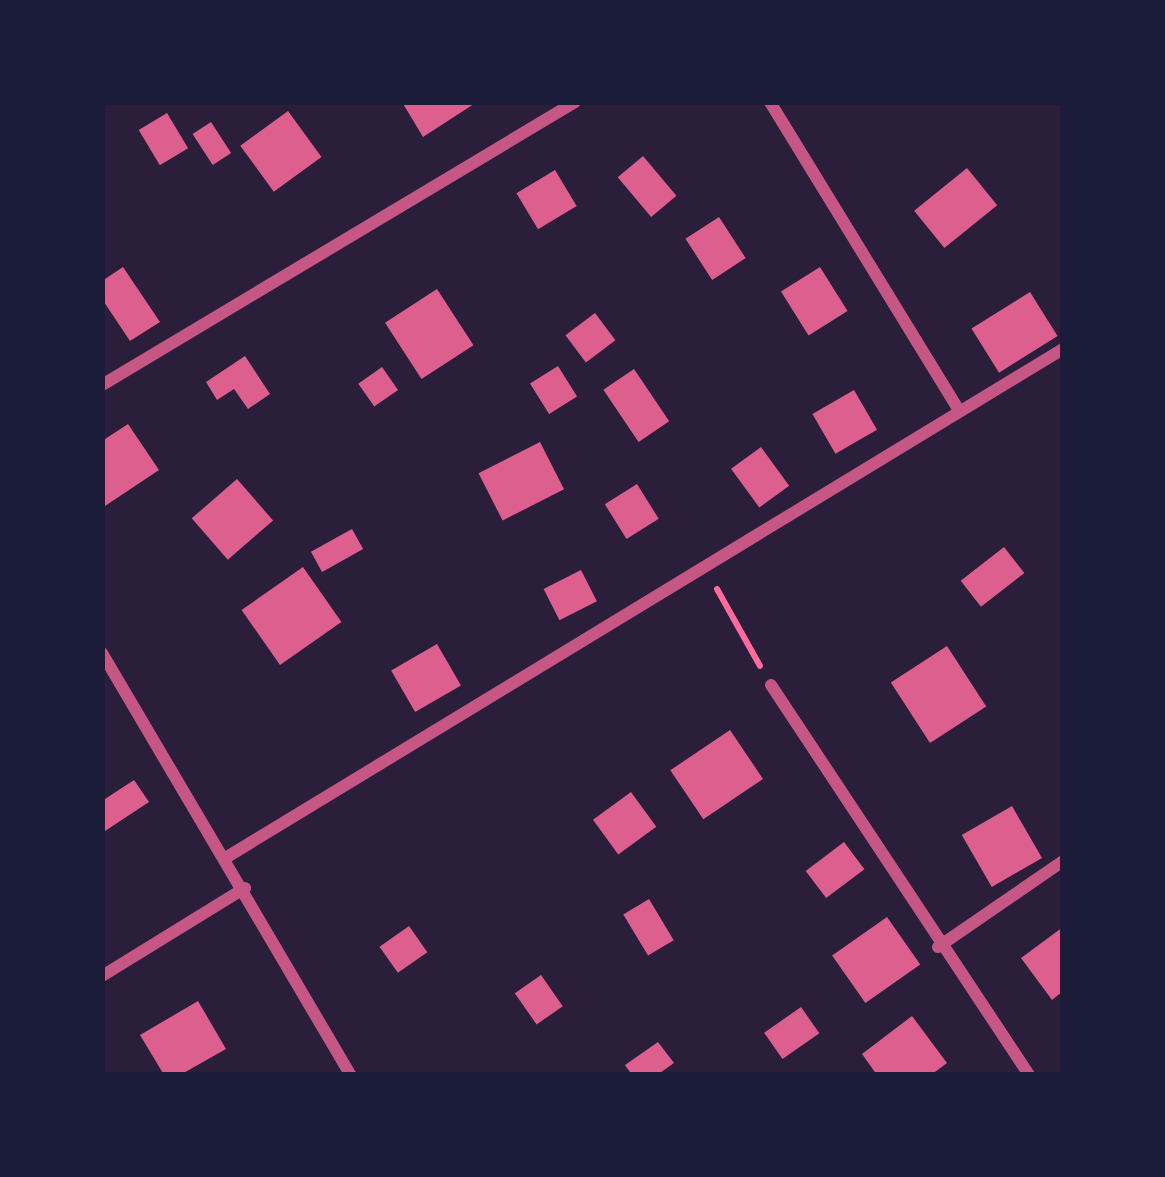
<!DOCTYPE html>
<style>
body{margin:0}
#map{position:relative;width:1165px;height:1177px;overflow:hidden;background:#1b1b3a;font-family:Mulish,sans-serif}
div>[style]{position:absolute}
.green>*{inset:0;background:#2a1e3b;transform-origin:0 0}
.building>*{inset:0;background:#dd5f8e;transform-origin:0 0}
.path>*{height:6px;margin:-3px;padding:0 3px;transform-origin:3px;border-radius:3px;background:#ff6b9d}
.minor>*{height:12px;margin:-6px;padding:0 6px;transform-origin:6px;border-radius:6px;background:#c65784}
span{translate:-50% -50%;white-space:nowrap;text-align:center;line-height:1.15;-webkit-text-stroke:10px #1b1b3a;paint-order:stroke}
.frame{position:absolute;inset:0;border:105px solid #1b1b3a;pointer-events:none}
</style>
<div id="map">
<div class="green">
<i style="left:102px;top:102px;width:961px;height:973px"></i>
</div>
<div class="building">
<i style="clip-path:polygon(402px 102px,477px 102px,423px 137px)"></i>
<i style="left:288px;top:111px;width:57px;height:59px;rotate:54deg"></i>
<i style="left:167px;top:113px;width:41px;height:33px;rotate:59deg"></i>
<i style="left:211px;top:122px;width:37px;height:22px;rotate:57deg"></i>
<i style="left:643px;top:156px;width:52px;height:33px;rotate:50deg"></i>
<i style="left:967px;top:168px;width:48px;height:68px;rotate:51deg"></i>
<i style="left:555px;top:170px;width:42px;height:45px;rotate:59deg"></i>
<i style="left:719px;top:217px;width:49px;height:40px;rotate:57deg"></i>
<i style="clip-path:polygon(123px 267px,160px 322px,130px 341px,102px 299px,102px 281px)"></i>
<i style="left:820px;top:267px;width:52px;height:46px;rotate:58deg"></i>
<i style="left:437px;top:289px;width:67px;height:62px;rotate:57deg"></i>
<i style="left:1030px;top:292px;width:52px;height:69px;rotate:58deg"></i>
<i style="left:595px;top:313px;width:34px;height:37px;rotate:53deg"></i>
<i style="clip-path:polygon(245px 356px,270px 394px,248px 409px,234px 389px,217px 400px,206px 382px)"></i>
<i style="left:558px;top:366px;width:36px;height:33px;rotate:58deg"></i>
<i style="left:382px;top:367px;width:28px;height:29px;rotate:55deg"></i>
<i style="left:634px;top:369px;width:63px;height:37px;rotate:56deg"></i>
<i style="left:854px;top:390px;width:46px;height:48px;rotate:60deg"></i>
<i style="clip-path:polygon(128px 424px,159px 470px,105px 506px,102px 441px)"></i>
<i style="left:540px;top:442px;width:53px;height:69px;rotate:63deg"></i>
<i style="left:761px;top:447px;width:48px;height:37px;rotate:54deg"></i>
<i style="left:237px;top:479px;width:55px;height:60px;rotate:49deg"></i>
<i style="left:637px;top:484px;width:41px;height:38px;rotate:58deg"></i>
<i style="left:352px;top:529px;width:23px;height:47px;rotate:61deg"></i>
<i style="left:1004px;top:547px;width:33px;height:55px;rotate:52deg"></i>
<i style="left:303px;top:567px;width:67px;height:75px;rotate:55deg"></i>
<i style="left:581px;top:570px;width:35px;height:42px;rotate:63deg"></i>
<i style="left:437px;top:644px;width:48px;height:53px;rotate:60deg"></i>
<i style="left:947px;top:646px;width:72px;height:67px;rotate:57deg"></i>
<i style="left:730px;top:730px;width:59px;height:72px;rotate:56deg"></i>
<i style="clip-path:polygon(134px 780px,149px 802px,102px 833px,102px 801px)"></i>
<i style="left:631px;top:792px;width:43px;height:47px;rotate:54deg"></i>
<i style="left:1012px;top:806px;width:60px;height:58px;rotate:60deg"></i>
<i style="left:844px;top:842px;width:34px;height:48px;rotate:53deg"></i>
<i style="left:649px;top:899px;width:48px;height:30px;rotate:59deg"></i>
<i style="left:887px;top:917px;width:58px;height:67px;rotate:55deg"></i>
<i style="left:409px;top:926px;width:32px;height:36px;rotate:55deg"></i>
<i style="clip-path:polygon(1063px 927px,1063px 991px,1052px 1000px,1021px 958px)"></i>
<i style="left:541px;top:975px;width:38px;height:32px;rotate:55deg"></i>
<i style="clip-path:polygon(198px 1001px,226px 1049px,180px 1075px,164px 1075px,140px 1035px)"></i>
<i style="left:801px;top:1007px;width:32px;height:45px;rotate:55deg"></i>
<i style="clip-path:polygon(912px 1016px,947px 1063px,931px 1075px,877px 1075px,862px 1054px)"></i>
<i style="clip-path:polygon(658px 1042px,674px 1063px,657px 1075px,632px 1075px,625px 1065px)"></i>
</div>
<div class="path">
<i style="left:717px;top:589px;width:88px;rotate:60.8deg"></i>
</div>
<div class="minor">
<i style="left:770px;top:102px;width:362px;rotate:58.5deg"></i>
<i style="left:102px;top:385px;width:551px;rotate:-30.89deg"></i>
<i style="left:102px;top:653px;width:490px;rotate:59.5deg"></i>
<i style="left:771px;top:685px;width:468px;rotate:56.5deg"></i>
<i style="left:227px;top:857px;width:978px;rotate:-31.29deg"></i>
<i style="left:938px;top:947px;width:152px;rotate:-34.5deg"></i>
<i style="left:102px;top:976px;width:168px;rotate:-31.6deg"></i>
</div>
<div class="frame"></div>
</div>
